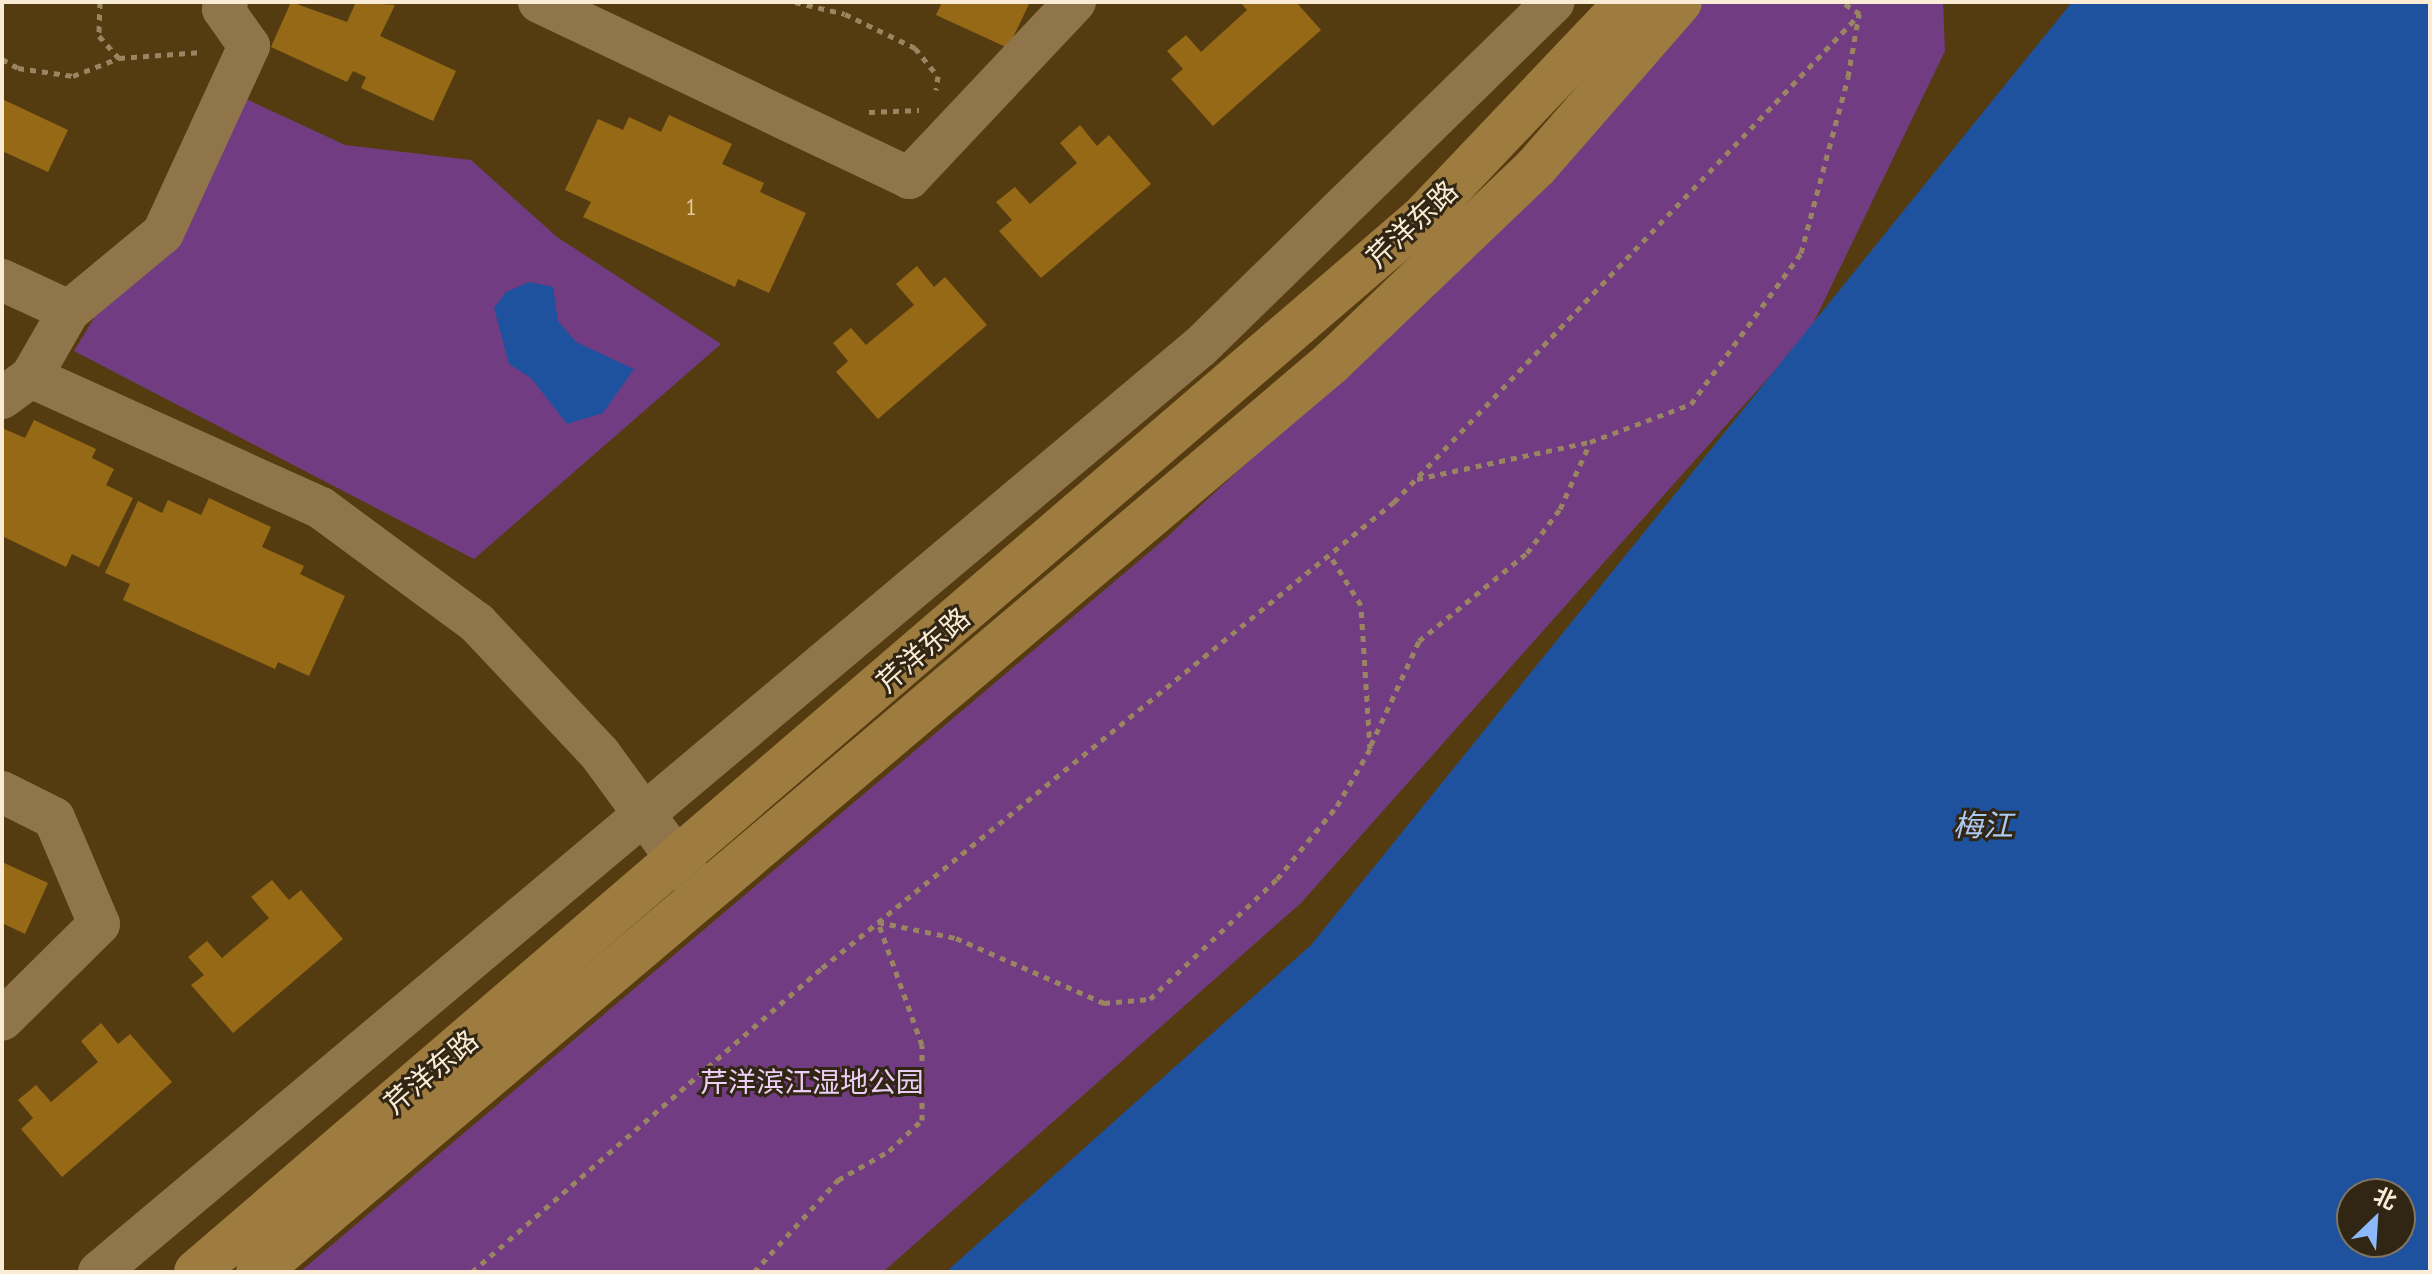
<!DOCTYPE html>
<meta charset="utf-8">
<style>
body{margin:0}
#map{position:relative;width:2432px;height:1274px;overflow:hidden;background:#553c10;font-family:"PT Sans Narrow","Noto Sans SC",sans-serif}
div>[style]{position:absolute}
.green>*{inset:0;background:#723c82}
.water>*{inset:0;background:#1e529e}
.building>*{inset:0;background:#956916}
.path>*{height:5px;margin-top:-2.5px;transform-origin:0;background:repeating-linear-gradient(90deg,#9a8562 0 6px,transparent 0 12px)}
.street>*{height:42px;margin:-21px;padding:0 21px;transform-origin:21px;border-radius:21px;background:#90754b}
.secondary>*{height:44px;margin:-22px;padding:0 22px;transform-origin:22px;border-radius:22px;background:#9e7b3f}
span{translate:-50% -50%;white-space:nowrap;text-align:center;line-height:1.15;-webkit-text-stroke:6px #312614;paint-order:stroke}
.number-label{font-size:24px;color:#e1caa4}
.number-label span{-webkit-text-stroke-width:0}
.street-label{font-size:28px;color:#faebd4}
.park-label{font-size:28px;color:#edcef7}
.water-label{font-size:30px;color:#aecaf3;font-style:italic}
.frame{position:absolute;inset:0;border:4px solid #faebd4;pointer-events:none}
.north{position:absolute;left:2336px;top:1178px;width:80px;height:80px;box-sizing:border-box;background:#312614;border:2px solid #817561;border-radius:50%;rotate:25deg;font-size:22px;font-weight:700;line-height:32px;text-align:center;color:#faebd4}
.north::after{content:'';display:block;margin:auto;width:28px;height:36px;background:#8cb9fc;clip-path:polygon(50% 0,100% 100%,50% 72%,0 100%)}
</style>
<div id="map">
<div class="green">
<i style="clip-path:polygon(1675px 2px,1943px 2px,1945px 51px,1809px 332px,1301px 903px,883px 1272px,300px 1272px,1167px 537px,1538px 191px)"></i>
<i style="clip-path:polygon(231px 92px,345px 145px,471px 160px,557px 237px,721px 344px,474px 559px,74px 351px)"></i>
</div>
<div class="water">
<i style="clip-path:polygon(evenodd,2072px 2px,2430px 2px,2430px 1272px,946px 1272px,1311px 945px,2072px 2px,2352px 1194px,2400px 1194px,2400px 1242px,2352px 1242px,2352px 1194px)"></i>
<i style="clip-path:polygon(529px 282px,553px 287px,558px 321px,576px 342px,634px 369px,603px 413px,567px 424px,531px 378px,509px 364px,494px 308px,506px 292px)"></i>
</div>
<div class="building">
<i style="clip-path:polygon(291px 2px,347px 22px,356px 2px,395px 5px,380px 36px,456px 71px,433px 121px,361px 88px,366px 77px,353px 71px,347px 82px,271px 47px)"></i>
<i style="clip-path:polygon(942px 2px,1030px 2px,1008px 48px,936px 15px)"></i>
<i style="clip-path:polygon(1240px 2px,1296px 2px,1321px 30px,1213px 126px,1171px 79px,1183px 69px,1167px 51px,1186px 35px,1201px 52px,1247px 10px)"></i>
<i style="clip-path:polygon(2px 99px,68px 130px,48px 172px,2px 151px)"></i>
<i style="clip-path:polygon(669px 115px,732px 144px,722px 164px,764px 183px,760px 192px,806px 213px,769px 293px,738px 279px,735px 287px,583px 217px,591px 202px,565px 190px,598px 119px,623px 130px,629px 117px,661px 132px)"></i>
<i style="clip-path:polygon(1080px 125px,1097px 146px,1109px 135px,1151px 184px,1041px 278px,999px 231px,1012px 220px,996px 202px,1015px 187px,1030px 204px,1077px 163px,1060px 143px)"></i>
<i style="clip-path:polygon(917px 266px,934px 287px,945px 277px,987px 325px,878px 419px,836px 372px,848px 361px,833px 343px,851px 328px,866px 345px,914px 305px,896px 284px)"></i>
<i style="clip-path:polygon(34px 420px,96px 449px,92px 458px,114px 469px,106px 485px,133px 498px,99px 567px,72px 554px,66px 567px,2px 536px,2px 428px,25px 438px)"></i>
<i style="clip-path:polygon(209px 498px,271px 527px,262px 547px,304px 566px,300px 574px,345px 596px,309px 676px,278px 662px,275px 669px,123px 600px,130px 584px,105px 573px,138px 501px,162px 513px,168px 500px,201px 515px)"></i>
<i style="clip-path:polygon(2px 862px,48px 883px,25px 934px,2px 923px)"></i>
<i style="clip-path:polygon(272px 880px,289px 900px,301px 890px,343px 939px,233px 1033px,191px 985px,204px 975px,188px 957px,207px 941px,222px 958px,269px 918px,251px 897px)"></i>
<i style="clip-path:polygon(101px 1023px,118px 1044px,130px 1034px,172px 1082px,62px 1177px,21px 1129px,33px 1118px,18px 1100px,36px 1085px,51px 1102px,98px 1062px,81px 1041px)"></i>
</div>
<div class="path">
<i style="left:100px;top:2px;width:34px;rotate:92deg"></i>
<i style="left:99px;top:36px;width:30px;rotate:48deg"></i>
<i style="left:795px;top:2px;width:51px;rotate:13.5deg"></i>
<i style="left:845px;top:14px;width:78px;rotate:25.9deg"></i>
<i style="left:915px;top:48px;width:36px;rotate:51deg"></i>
<i style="left:938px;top:76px;width:14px;rotate:98deg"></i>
<i style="left:2px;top:59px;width:18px;rotate:29deg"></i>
<i style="left:18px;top:68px;width:56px;rotate:8.3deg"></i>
<i style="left:73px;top:76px;width:49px;rotate:-21.4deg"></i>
<i style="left:119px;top:58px;width:83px;rotate:-4.1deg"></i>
<i style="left:869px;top:112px;width:50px;rotate:-2.3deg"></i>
<i style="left:1417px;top:479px;width:177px;rotate:-12.1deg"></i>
<i style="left:1590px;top:442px;width:108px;rotate:-20.6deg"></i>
<i style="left:1691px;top:404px;width:187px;rotate:-53.9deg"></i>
<i style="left:1801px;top:253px;width:182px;rotate:-75deg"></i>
<i style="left:1848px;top:77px;width:64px;rotate:-80.1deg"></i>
<i style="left:1371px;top:745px;width:115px;rotate:-65.2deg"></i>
<i style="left:1419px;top:641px;width:139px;rotate:-39.2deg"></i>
<i style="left:1527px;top:553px;width:55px;rotate:-53.1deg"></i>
<i style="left:1560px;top:509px;width:72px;rotate:-65.6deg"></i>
<i style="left:472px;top:1272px;width:464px;rotate:-41deg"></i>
<i style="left:822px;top:968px;width:738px;rotate:-39.17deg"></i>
<i style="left:1394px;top:502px;width:675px;rotate:-46.32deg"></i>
<i style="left:1860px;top:14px;width:22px;rotate:-146deg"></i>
<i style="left:754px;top:1272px;width:125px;rotate:-47.6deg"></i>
<i style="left:838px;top:1180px;width:59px;rotate:-29.6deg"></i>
<i style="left:889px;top:1151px;width:45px;rotate:-43.2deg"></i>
<i style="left:922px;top:1120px;width:75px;rotate:-90deg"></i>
<i style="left:922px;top:1045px;width:131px;rotate:-109.7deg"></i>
<i style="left:878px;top:922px;width:80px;rotate:11.6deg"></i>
<i style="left:956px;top:938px;width:162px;rotate:23.7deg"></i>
<i style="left:1104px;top:1003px;width:46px;rotate:-5deg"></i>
<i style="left:1150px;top:999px;width:175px;rotate:-43.4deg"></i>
<i style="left:1277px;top:879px;width:94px;rotate:-50.6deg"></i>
<i style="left:1337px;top:806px;width:66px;rotate:-59.9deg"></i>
<i style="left:1370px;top:749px;width:144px;rotate:-93.6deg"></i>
<i style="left:1361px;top:605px;width:60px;rotate:-122.1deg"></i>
</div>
<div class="street">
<i style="left:539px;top:2px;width:410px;rotate:25.4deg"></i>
<i style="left:909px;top:178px;width:242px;rotate:-46.7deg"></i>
<i style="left:2px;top:280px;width:74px;rotate:24.8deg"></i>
<i style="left:31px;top:377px;width:318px;rotate:24.3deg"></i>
<i style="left:321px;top:508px;width:194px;rotate:36.4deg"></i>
<i style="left:477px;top:623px;width:180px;rotate:46.8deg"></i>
<i style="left:600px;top:754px;width:162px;rotate:53.8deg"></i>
<i style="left:2px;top:398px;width:36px;rotate:-36deg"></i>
<i style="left:31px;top:377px;width:76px;rotate:-60.1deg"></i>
<i style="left:69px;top:311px;width:122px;rotate:-39.7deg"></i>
<i style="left:163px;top:233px;width:206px;rotate:-65.3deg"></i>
<i style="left:249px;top:46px;width:45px;rotate:-125.1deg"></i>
<i style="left:223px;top:9px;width:8px;rotate:-60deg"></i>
<i style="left:2px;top:792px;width:58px;rotate:26.6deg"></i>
<i style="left:54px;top:818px;width:115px;rotate:67deg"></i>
<i style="left:99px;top:924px;width:136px;rotate:135.3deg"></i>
<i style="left:99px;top:1272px;width:1438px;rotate:-40.04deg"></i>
<i style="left:1200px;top:347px;width:494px;rotate:-44.3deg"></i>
</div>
<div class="secondary">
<i style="left:196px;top:1272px;width:1617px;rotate:-40.69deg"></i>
<i style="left:1422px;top:218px;width:298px;rotate:-46.5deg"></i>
<i style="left:258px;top:1272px;width:1408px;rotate:-40.27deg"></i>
<i style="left:1332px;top:362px;width:282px;rotate:-43.7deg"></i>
<i style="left:1536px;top:167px;width:219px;rotate:-48.9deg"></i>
</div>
<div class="number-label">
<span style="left:691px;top:207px">1</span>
</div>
<div class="street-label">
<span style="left:1412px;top:224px;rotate:-43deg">芹洋东路</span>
<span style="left:923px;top:650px;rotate:-41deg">芹洋东路</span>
<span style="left:431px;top:1072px;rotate:-40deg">芹洋东路</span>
</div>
<div class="park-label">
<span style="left:812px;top:1082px">芹洋滨江湿地公园</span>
</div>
<div class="water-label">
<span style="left:1983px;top:825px">梅江</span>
</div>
<div class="frame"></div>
<div class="north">北</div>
</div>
